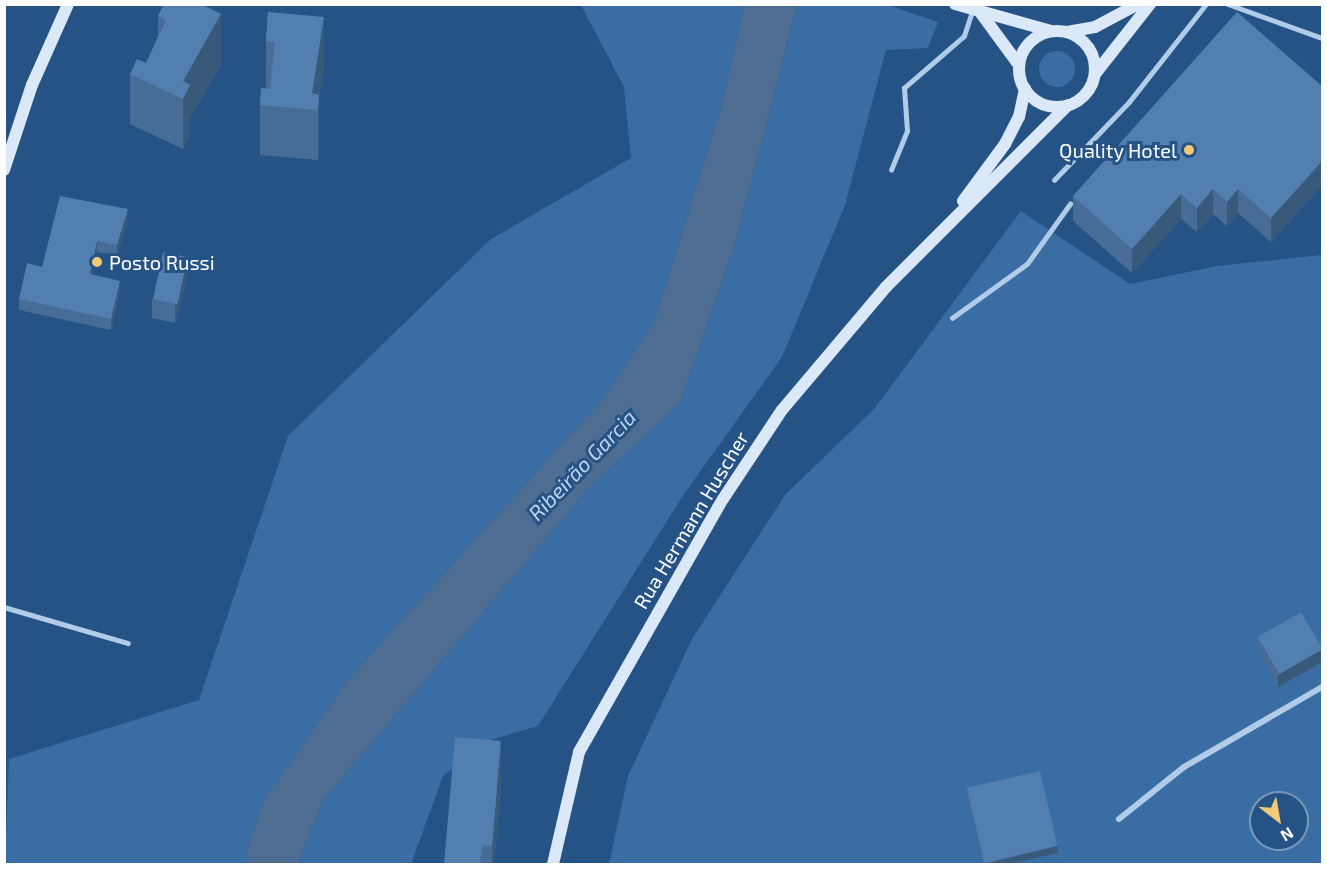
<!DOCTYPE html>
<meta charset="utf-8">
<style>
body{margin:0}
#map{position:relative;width:1327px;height:869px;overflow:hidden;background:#265386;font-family:"Exo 2",sans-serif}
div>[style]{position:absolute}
.green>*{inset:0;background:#3a6da3}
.round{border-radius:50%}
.water>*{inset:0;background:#4d6e92}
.lane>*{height:4.5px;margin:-2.25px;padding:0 2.25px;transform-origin:2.25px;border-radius:2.25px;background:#b1cce8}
.street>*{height:6px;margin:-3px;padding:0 3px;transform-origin:3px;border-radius:3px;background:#b1cce8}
.secondary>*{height:12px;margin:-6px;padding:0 6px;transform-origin:6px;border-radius:6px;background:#dbe8f7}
.secondary>.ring{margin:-6px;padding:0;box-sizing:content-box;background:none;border:12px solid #dbe8f7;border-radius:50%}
.wall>*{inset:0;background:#476d97}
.shaded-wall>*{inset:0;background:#39597b}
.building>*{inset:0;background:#527fb0;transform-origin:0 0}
.dots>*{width:16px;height:16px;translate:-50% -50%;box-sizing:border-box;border:3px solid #265386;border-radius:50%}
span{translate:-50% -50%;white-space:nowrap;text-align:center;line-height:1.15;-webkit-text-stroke:6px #265386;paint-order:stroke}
.poi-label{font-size:20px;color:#fff}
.right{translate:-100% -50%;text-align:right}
.left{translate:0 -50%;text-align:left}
.street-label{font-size:20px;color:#fff}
.water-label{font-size:21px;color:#bcd6f0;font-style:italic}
.frame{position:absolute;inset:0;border:6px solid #fff;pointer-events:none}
.north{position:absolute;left:1249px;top:791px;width:60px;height:60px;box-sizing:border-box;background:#265386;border:2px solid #7d98b6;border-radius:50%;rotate:149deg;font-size:16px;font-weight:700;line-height:24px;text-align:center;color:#fff}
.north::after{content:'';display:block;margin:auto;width:21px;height:27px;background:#f2c975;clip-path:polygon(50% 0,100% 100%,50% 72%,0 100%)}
</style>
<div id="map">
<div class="green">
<i style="clip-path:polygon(581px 5px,745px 5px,721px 107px,654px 323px,602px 400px,350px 677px,263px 801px,247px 849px,248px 864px,5px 864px,9px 759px,199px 700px,288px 436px,491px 239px,631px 158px,624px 87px)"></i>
<i style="clip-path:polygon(797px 5px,888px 5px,938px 22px,928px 48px,886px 50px,845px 205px,782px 357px,684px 494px,538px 726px,487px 741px,443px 776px,411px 864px,297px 864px,323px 800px,587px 490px,680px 402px,735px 244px)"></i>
<i class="round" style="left:1039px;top:51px;width:36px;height:36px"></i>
<i style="clip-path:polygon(evenodd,1021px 211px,1130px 284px,1217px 266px,1322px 255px,1322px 864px,609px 864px,628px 776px,692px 639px,785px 495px,874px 409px,1021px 211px,1261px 803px,1297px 803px,1297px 839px,1261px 839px,1261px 803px)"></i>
</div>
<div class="water">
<i style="clip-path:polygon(745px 5px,797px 5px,735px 244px,680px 402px,587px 490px,323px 800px,297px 864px,248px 864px,247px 849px,263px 801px,350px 677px,602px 400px,654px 323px,721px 107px)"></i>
</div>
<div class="lane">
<i style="left:1228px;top:4px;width:100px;rotate:19.9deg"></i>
<i style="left:891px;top:170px;width:42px;rotate:-67.7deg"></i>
<i style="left:907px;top:131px;width:43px;rotate:-94deg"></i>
<i style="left:904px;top:88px;width:79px;rotate:-40.9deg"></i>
<i style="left:964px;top:36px;width:28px;rotate:-72deg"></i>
<i style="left:1054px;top:180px;width:108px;rotate:-46.1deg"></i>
<i style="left:1129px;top:102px;width:125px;rotate:-51.8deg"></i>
<i style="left:952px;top:318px;width:92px;rotate:-35.8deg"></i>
<i style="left:1027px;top:264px;width:74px;rotate:-54.4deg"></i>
<i style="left:4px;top:607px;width:129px;rotate:16.2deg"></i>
</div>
<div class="street">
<i style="left:1119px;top:819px;width:83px;rotate:-38.7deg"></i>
<i style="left:1184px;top:767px;width:160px;rotate:-30.1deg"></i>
</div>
<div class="secondary">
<i style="left:955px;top:4px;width:100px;rotate:15.7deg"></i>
<i style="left:980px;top:12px;width:66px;rotate:53.7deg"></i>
<i class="ring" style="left:1019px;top:31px;width:64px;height:64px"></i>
<i style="left:1067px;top:32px;width:28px;rotate:-10deg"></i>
<i style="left:1095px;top:27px;width:49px;rotate:-28.1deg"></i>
<i style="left:1095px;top:74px;width:89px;rotate:-51.8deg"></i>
<i style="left:4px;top:170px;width:89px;rotate:-71.8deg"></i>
<i style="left:32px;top:85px;width:89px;rotate:-66deg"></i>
<i style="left:963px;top:201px;width:71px;rotate:-53.6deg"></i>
<i style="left:1005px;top:144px;width:30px;rotate:-63deg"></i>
<i style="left:1019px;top:117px;width:29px;rotate:-78deg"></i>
<i style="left:553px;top:864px;width:115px;rotate:-76.9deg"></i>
<i style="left:579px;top:752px;width:291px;rotate:-60.4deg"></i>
<i style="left:723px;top:499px;width:107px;rotate:-56.5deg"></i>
<i style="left:782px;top:410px;width:161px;rotate:-49.8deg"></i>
<i style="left:886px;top:287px;width:257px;rotate:-45deg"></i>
</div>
<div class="wall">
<i style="clip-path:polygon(164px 4px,221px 64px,190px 118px,190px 135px,183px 149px,130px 124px,130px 74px,146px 63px,158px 37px,158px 16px)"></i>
<i style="clip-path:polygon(268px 12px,324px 67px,319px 97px,319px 144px,318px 160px,260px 155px,260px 105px,266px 89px,266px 41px)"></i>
<i style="clip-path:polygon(1323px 87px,1323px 184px,1271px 242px,1238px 213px,1227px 226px,1213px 214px,1197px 232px,1181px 219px,1132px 273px,1073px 221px,1073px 196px)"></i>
<i style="clip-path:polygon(128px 220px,117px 255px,97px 252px,92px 275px,120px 291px,111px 330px,19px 310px,19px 299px,42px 267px)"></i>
<i style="clip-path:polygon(187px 276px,175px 323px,152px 318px,152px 299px)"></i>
<i style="clip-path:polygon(1257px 636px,1322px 662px,1278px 687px,1257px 649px)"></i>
<i style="clip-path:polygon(501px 784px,494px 864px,444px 864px)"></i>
<i style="clip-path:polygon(967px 789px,1058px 853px,1009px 864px,984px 864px,967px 796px)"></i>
</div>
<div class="shaded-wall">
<i style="clip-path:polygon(221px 14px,221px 64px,190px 118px,190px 135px,183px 149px,183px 81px)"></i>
<i style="clip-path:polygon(324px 17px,324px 67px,319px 96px,319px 144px,318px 160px,318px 110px,312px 93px)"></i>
<i style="clip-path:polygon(1323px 160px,1323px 184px,1271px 242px,1271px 218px)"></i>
<i style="clip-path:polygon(1213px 189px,1213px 214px,1197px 232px,1197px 208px)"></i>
<i style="clip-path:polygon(1238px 189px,1238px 213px,1227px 226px,1227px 202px)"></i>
<i style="clip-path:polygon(1181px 194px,1181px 219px,1132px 273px,1132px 249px)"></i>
<i style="clip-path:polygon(128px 209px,128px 220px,117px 255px,117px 245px)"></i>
<i style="clip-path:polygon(97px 241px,97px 252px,90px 285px,90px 274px)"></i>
<i style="clip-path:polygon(187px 257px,187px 276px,175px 323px,175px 304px)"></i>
<i style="clip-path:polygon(120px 281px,120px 291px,111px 330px,111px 319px)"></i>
<i style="clip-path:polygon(1322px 649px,1322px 662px,1278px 687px,1278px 674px)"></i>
<i style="clip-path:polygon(501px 741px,501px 784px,494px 864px,492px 864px,492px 846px)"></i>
<i style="clip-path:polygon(1058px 846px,1058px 853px,1009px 864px,985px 864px)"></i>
</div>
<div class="building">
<i style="clip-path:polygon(164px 4px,201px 4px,221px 14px,183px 81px,190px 85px,183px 99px,130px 74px,137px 59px,146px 63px,166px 20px,158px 16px)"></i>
<i style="clip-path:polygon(268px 12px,324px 17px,312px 93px,319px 95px,318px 110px,260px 105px,261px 88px,270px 89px,275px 42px,266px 41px)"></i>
<i style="clip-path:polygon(1237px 12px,1323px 87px,1323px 160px,1271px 218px,1238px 189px,1227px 202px,1213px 189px,1197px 208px,1181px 194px,1132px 249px,1073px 196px)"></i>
<i style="clip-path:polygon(60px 196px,128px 209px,117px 245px,97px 241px,90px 274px,120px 281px,111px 319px,19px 299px,27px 263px,42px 267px)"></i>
<i style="left:163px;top:252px;width:25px;height:48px;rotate:12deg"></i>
<i style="left:1301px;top:612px;width:43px;height:50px;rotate:60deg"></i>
<i style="clip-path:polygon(455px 737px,501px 741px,492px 846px,482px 845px,480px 864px,444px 864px)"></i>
<i style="left:1040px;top:771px;width:77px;height:75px;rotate:77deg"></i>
</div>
<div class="dots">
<i style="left:1189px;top:150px;background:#f2c975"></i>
<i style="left:97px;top:262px;background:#f2c975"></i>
</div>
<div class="poi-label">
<span class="right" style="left:1177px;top:150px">Quality Hotel</span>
<span class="left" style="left:109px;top:262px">Posto Russi</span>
</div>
<div class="street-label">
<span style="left:691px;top:520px;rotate:-59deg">Rua Hermann Huscher</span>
</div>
<div class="water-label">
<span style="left:582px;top:465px;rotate:-46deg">Ribeirão Garcia</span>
</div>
<div class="frame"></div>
<div class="north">N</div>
</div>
